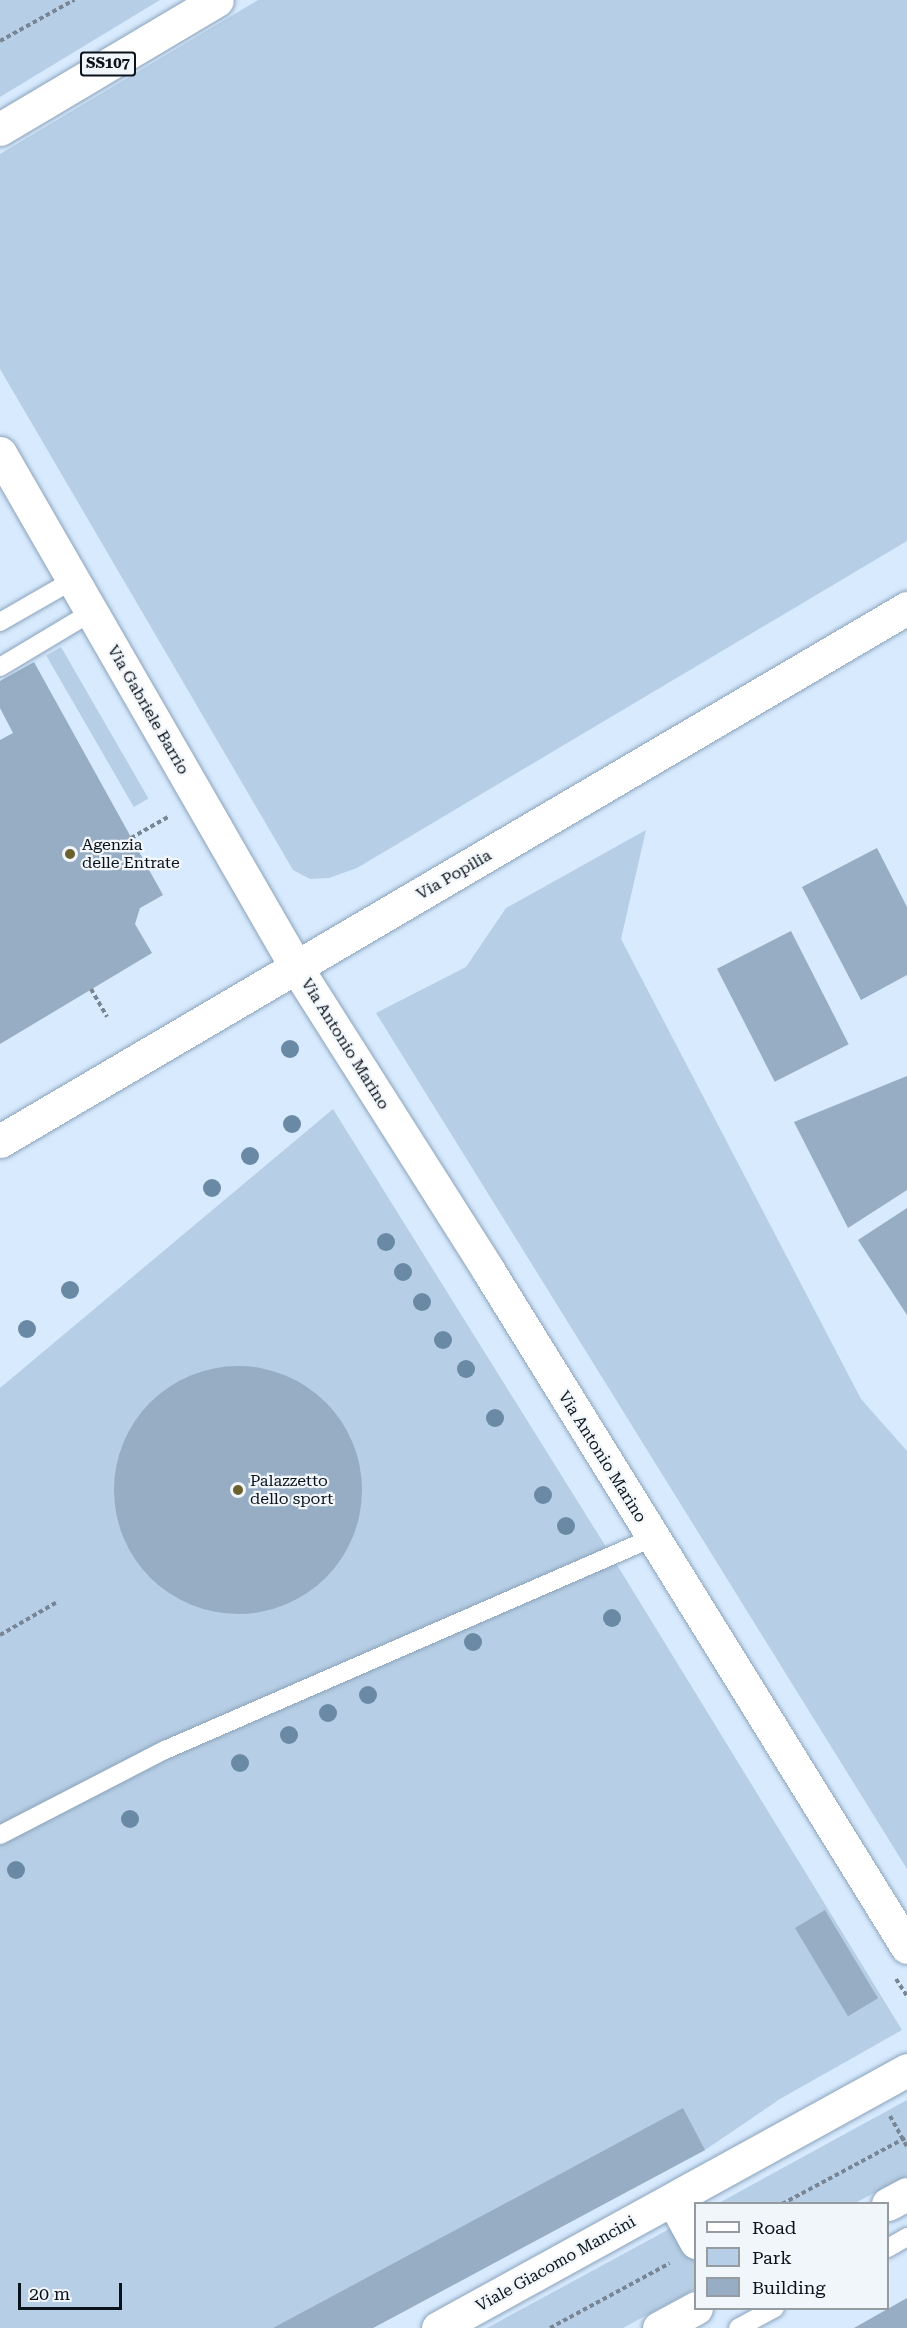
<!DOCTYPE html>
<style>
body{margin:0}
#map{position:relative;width:907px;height:2328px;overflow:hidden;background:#d7eafe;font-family:"Roboto Serif",serif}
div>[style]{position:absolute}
.green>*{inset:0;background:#b7cfe6;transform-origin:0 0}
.building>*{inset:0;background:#96adc4;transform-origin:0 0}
.round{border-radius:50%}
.path>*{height:4px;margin-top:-2px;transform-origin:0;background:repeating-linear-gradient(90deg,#778594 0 4.5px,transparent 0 7.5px)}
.roads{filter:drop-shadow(0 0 2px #8ba2b9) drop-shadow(0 0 2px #8ba2b9)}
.lane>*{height:18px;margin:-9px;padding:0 9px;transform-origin:9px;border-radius:9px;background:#fff}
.street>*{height:33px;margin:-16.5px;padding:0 16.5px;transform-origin:16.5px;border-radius:16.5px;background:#fff}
.secondary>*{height:33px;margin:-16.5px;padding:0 16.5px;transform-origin:16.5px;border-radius:16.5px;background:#fff}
.primary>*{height:33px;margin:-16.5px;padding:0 16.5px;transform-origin:16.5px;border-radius:16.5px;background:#fff}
.trees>*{width:18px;height:18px;margin:-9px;border-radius:50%;background:#6a89a5}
.dots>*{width:16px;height:16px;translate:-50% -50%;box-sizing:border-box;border:3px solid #f1f6fa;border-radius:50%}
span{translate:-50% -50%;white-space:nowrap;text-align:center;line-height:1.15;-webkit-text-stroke:4.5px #f1f6fa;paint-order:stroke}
.shield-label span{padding:2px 4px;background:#f1f6fa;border:2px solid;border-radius:4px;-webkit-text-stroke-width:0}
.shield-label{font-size:15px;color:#0a121b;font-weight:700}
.street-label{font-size:16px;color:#0a121b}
.poi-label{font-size:16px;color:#0a121b}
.left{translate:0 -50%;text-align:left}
.legend{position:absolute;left:694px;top:2202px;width:195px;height:108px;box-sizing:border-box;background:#f1f6fa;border:2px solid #959ba1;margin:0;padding:8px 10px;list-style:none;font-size:18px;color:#0a121b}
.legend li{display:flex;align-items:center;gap:12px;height:30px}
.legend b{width:30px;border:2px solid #959ba1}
.scale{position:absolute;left:18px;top:2283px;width:104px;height:27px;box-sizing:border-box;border:3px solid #0a121b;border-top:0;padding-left:8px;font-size:18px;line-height:21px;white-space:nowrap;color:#0a121b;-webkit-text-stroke:4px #f1f6fa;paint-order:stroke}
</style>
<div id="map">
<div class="green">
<i style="clip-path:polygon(0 0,160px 0,0 97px)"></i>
<i style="clip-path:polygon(258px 0,907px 0,907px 541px,357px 868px,329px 878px,310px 879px,293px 870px,0 369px,0 154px)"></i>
<i style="left:61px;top:647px;width:175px;height:17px;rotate:60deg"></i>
<i style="clip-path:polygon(646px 830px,621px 939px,861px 1399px,907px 1451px,907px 1869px,376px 1013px,466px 967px,506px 908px)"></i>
<i style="clip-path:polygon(333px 1109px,611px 1555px,902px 2030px,780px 2099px,705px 2150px,373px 2328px,0 2328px,0 1388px)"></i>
<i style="clip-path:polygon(907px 2100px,907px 2176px,855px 2203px,717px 2204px)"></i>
<i style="clip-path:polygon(695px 2215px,695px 2289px,623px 2328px,487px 2328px)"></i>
</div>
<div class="building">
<i style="clip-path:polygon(34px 662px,163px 895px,140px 908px,135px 924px,152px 953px,0 1044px,0 740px,13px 733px,0 708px,0 681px)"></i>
<i style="clip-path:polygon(877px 848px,907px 907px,907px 975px,861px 1000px,802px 887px)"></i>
<i style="left:791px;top:931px;width:127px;height:83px;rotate:63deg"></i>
<i style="clip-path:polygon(907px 1076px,907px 1190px,848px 1228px,794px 1122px)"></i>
<i style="clip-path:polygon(907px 1208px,907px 1315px,858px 1240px)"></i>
<i class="round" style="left:114px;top:1366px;width:248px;height:248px"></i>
<i style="left:825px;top:1910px;width:103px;height:35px;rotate:59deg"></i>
<i style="clip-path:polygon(683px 2108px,705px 2150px,373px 2328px,273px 2328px)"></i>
<i style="clip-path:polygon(907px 2298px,907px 2328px,854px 2328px)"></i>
</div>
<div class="path">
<i style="left:0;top:41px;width:85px;rotate:-29deg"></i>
<i style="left:131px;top:838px;width:43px;rotate:-29.6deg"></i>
<i style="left:91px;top:989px;width:32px;rotate:60deg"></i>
<i style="left:0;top:1635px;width:66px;rotate:-30.1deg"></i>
<i style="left:896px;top:1979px;width:20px;rotate:57deg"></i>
<i style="left:890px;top:2116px;width:35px;rotate:61deg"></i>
<i style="left:782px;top:2204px;width:142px;rotate:-28.2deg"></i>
<i style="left:550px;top:2328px;width:136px;rotate:-28.4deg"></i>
</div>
<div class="roads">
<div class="lane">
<i style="left:0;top:622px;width:84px;rotate:-29.9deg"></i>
<i style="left:0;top:667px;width:107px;rotate:-30.9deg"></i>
<i style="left:0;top:1835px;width:186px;rotate:-27.3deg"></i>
<i style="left:165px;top:1750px;width:531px;rotate:-23.52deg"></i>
<i style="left:888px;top:2248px;width:22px;rotate:-30deg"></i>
<i style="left:738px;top:2328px;width:42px;rotate:-28.4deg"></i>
</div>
<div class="street">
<i style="left:0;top:453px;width:593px;rotate:60.06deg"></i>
<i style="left:296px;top:967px;width:359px;rotate:57.6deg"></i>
<i style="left:488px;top:1270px;width:796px;rotate:58.25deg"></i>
<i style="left:0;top:1141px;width:1052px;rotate:-30.44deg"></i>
<i style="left:673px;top:2200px;width:48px;rotate:61.3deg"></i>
</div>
<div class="secondary">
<i style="left:888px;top:2204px;width:21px;rotate:-28deg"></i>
<i style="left:438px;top:2328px;width:535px;rotate:-28.82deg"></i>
<i style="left:659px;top:2328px;width:42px;rotate:-28.4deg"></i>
</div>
<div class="primary">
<i style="left:0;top:129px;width:252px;rotate:-30.7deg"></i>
</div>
</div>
<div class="trees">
<i style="left:290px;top:1049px"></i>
<i style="left:292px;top:1124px"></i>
<i style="left:250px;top:1156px"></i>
<i style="left:212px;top:1188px"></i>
<i style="left:386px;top:1242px"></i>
<i style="left:403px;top:1272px"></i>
<i style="left:70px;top:1290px"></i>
<i style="left:422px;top:1302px"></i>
<i style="left:27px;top:1329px"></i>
<i style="left:443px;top:1340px"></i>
<i style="left:466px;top:1369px"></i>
<i style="left:495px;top:1418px"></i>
<i style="left:543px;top:1495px"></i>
<i style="left:566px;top:1526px"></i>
<i style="left:612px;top:1618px"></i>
<i style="left:473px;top:1642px"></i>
<i style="left:368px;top:1695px"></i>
<i style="left:328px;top:1713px"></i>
<i style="left:289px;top:1735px"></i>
<i style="left:240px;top:1763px"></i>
<i style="left:130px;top:1819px"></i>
<i style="left:16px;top:1870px"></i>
</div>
<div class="dots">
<i style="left:70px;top:854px;background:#6b612e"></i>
<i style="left:238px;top:1490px;background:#6b612e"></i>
</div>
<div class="shield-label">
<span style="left:108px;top:64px">SS107</span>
</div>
<div class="street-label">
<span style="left:148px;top:710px;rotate:60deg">Via Gabriele Barrio</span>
<span style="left:454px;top:875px;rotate:-30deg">Via Popilia</span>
<span style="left:345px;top:1044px;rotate:58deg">Via Antonio Marino</span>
<span style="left:602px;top:1457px;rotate:58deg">Via Antonio Marino</span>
<span style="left:556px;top:2264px;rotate:-29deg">Viale Giacomo Mancini</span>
</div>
<div class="poi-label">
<span class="left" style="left:82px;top:854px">Agenzia<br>delle Entrate</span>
<span class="left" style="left:250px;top:1490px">Palazzetto<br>dello sport</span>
</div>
<ul class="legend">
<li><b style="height:8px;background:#fff"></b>Road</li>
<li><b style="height:16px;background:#b7cfe6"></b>Park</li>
<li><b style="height:16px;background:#96adc4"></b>Building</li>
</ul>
<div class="scale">20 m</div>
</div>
